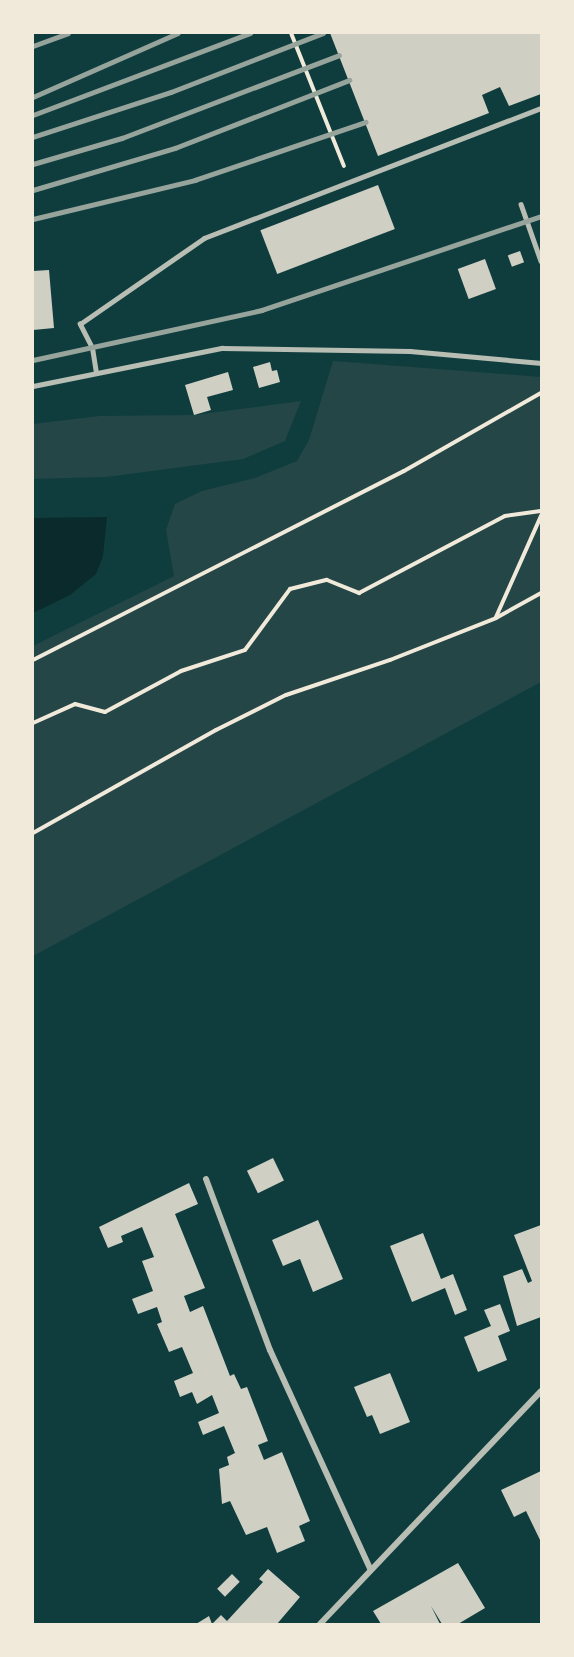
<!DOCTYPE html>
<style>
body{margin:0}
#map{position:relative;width:574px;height:1657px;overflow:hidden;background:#0f3d3e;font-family:"Source Serif 4",serif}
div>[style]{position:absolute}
.green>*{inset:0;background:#244646}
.water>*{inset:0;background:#0a2a2b}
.building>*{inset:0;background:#cfcfc3;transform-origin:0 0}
.path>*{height:4px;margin:-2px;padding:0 2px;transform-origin:2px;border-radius:2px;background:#f1e9da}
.service>*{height:4.5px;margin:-2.25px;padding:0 2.25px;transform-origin:2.25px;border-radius:2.25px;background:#b8beb3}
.minor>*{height:6px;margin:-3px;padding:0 3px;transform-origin:3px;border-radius:3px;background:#b8beb3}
.rail>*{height:4.5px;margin:-2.25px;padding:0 2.25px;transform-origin:2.25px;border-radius:2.25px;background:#97a49c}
span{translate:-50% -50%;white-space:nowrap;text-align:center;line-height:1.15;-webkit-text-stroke:4.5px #f1e9da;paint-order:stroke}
.frame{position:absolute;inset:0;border:34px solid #f1e9da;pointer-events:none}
</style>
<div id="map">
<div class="green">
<i style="clip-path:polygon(333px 361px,541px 377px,541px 682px,33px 956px,33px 646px,174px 576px,166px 530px,175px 504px,202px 491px,255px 478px,297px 461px,309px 440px)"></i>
<i style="clip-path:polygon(301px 401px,285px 441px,243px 459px,106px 477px,33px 479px,33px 424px,99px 416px,194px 415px)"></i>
</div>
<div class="water">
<i style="clip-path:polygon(107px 517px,103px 556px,96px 574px,70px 595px,33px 613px,33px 518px)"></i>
</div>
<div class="building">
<i style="clip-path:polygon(330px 33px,541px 33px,541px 94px,509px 106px,500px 87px,482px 95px,489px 113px,378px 156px)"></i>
<i style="left:378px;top:185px;width:47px;height:126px;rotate:69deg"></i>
<i style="left:520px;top:251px;width:12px;height:13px;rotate:70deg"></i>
<i style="left:485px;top:259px;width:32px;height:29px;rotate:70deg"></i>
<i style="clip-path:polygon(49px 270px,54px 328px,33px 330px,33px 271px)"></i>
<i style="clip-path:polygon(270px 362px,272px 371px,277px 370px,280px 382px,259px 388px,253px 367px)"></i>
<i style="clip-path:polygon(228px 372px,233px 390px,207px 397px,211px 410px,194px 415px,185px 385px)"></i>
<i style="left:273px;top:1158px;width:25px;height:29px;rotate:64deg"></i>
<i style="clip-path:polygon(189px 1183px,198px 1204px,175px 1214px,205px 1288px,184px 1296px,190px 1312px,203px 1306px,230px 1376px,234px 1374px,241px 1389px,247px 1387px,268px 1441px,258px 1445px,264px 1460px,282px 1452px,310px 1521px,299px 1526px,305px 1541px,277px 1553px,267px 1527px,246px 1535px,230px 1501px,222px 1504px,219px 1469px,229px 1465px,227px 1457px,235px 1453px,224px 1426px,203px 1435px,198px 1422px,219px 1413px,212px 1395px,197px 1404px,192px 1392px,180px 1397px,174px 1381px,193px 1373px,182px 1347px,169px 1352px,157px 1324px,162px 1322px,157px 1307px,138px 1314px,132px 1299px,153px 1291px,142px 1261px,154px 1257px,142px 1227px,121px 1236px,123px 1242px,108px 1248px,99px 1227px)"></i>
<i style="clip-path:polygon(318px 1220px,343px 1279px,313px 1292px,300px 1259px,283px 1266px,272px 1240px)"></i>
<i style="clip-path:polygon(541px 1225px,541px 1317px,517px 1326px,503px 1276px,522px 1269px,528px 1283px,532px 1281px,514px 1235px)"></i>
<i style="clip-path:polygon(423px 1233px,441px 1279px,453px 1274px,467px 1310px,455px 1315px,445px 1288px,412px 1302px,390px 1246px)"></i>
<i style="clip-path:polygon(500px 1304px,510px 1331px,498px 1336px,507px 1360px,478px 1372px,464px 1337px,491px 1326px,484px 1310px)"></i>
<i style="clip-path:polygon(390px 1373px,410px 1422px,380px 1434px,372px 1415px,367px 1417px,354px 1387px)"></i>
<i style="clip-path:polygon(541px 1471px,541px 1542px,526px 1511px,514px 1517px,501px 1490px)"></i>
<i style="clip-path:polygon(458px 1563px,485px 1608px,458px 1624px,442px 1624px,431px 1606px,440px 1624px,381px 1624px,373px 1611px)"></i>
<i style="clip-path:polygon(268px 1569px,300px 1597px,277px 1624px,196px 1624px,209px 1616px,212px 1624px,221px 1615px,227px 1621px,263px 1582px,259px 1579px)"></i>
<i style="left:232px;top:1574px;width:11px;height:21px;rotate:45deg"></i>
</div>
<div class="path">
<i style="left:291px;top:33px;width:143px;rotate:68.3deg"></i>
<i style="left:496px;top:617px;width:111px;rotate:-66deg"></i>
<i style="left:33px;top:660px;width:416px;rotate:-27deg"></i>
<i style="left:404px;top:471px;width:158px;rotate:-29.7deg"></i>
<i style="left:33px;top:723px;width:46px;rotate:-24.3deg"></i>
<i style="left:75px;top:704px;width:31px;rotate:15deg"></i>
<i style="left:105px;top:712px;width:86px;rotate:-28.3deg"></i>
<i style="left:181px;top:671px;width:67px;rotate:-18.2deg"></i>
<i style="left:245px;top:650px;width:76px;rotate:-53.6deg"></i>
<i style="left:290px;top:589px;width:38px;rotate:-14deg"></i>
<i style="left:327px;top:580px;width:35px;rotate:22deg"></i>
<i style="left:359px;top:593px;width:165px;rotate:-27.8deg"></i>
<i style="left:505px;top:516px;width:36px;rotate:-8deg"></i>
<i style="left:33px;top:833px;width:210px;rotate:-29.4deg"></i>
<i style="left:216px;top:730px;width:78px;rotate:-26.6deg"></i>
<i style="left:286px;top:695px;width:110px;rotate:-18.6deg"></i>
<i style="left:390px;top:660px;width:114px;rotate:-21.6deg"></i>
<i style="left:496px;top:618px;width:51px;rotate:-29.1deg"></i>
</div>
<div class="service">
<i style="left:521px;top:204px;width:60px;rotate:70.7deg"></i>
<i style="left:96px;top:373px;width:25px;rotate:-99deg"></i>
<i style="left:92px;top:348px;width:27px;rotate:-117deg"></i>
<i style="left:80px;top:324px;width:151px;rotate:-34.7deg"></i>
<i style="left:204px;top:238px;width:361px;rotate:-21.1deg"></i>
<i style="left:33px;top:386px;width:193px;rotate:-11.4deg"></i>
<i style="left:222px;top:348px;width:188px;rotate:0.9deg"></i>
<i style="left:410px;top:351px;width:132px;rotate:5.2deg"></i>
</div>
<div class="minor">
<i style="left:206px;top:1179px;width:183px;rotate:69.5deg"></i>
<i style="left:270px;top:1350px;width:240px;rotate:65.4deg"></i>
<i style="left:320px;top:1624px;width:321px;rotate:-46.5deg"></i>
</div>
<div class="rail">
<i style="left:33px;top:46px;width:37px;rotate:-20deg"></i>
<i style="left:33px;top:97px;width:158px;rotate:-23.8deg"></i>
<i style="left:33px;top:115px;width:232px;rotate:-20.7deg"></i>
<i style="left:33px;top:137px;width:145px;rotate:-18.1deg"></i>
<i style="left:171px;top:92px;width:163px;rotate:-21.2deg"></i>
<i style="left:33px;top:164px;width:93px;rotate:-16.3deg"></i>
<i style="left:122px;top:138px;width:232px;rotate:-20.9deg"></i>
<i style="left:33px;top:190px;width:148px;rotate:-16.5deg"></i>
<i style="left:175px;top:148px;width:187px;rotate:-21.3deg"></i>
<i style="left:33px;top:219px;width:167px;rotate:-13.5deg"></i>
<i style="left:195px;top:180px;width:180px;rotate:-18.8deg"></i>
<i style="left:33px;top:360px;width:234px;rotate:-12.3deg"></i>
<i style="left:262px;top:310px;width:294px;rotate:-18.6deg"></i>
</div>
<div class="frame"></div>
</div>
